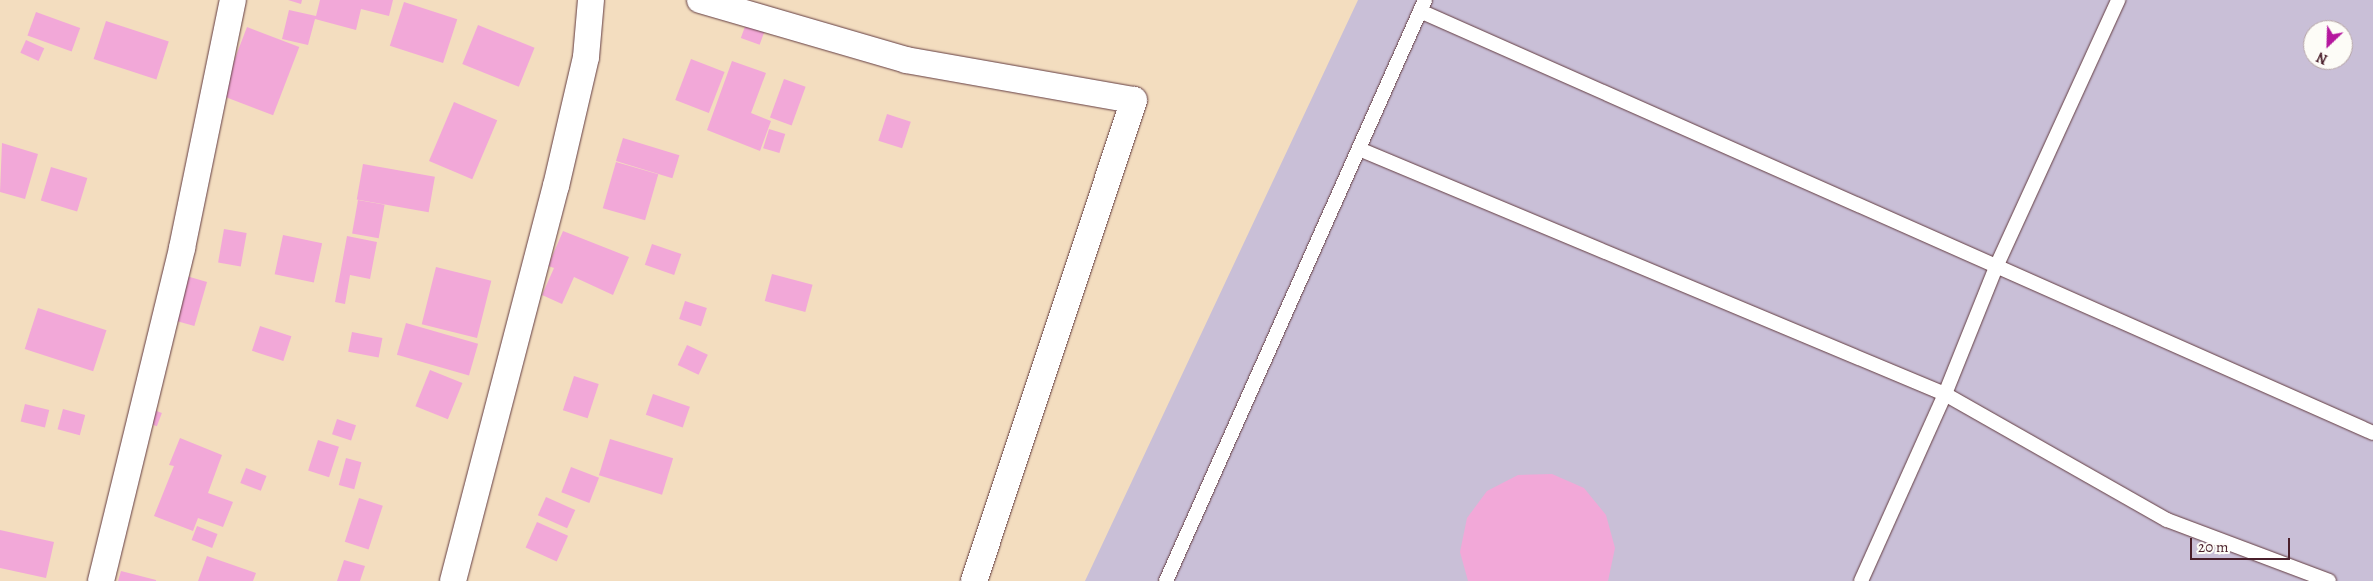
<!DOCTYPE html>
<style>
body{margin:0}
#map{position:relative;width:2373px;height:581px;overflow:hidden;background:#f3ddbf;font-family:Alegreya,serif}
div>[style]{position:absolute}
.industrial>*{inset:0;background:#c9bfd7}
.building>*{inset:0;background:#f2a8d8;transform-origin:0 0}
.roads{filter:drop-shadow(0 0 1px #633c41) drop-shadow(0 0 1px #633c41)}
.service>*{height:14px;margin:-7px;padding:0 7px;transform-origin:7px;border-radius:7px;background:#fff}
.minor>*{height:26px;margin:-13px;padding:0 13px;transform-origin:13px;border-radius:13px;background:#fff}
span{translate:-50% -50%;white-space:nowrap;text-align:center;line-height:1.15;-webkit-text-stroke:5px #fdfcf7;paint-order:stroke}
.north{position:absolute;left:2303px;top:20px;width:50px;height:50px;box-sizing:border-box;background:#fdfcf7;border:1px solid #b5a4a5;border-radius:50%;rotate:204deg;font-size:14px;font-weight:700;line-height:20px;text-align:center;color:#4a1f2b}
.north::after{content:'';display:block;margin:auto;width:18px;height:22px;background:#b5179e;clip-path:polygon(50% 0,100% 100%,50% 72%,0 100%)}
.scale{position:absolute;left:2190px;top:538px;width:100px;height:22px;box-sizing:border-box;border:2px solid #4a1f2b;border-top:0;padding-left:6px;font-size:15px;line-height:18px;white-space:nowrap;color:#4a1f2b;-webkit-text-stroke:4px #fdfcf7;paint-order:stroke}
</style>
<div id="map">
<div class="industrial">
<i style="clip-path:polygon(evenodd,1358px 0,2373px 0,2373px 581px,1085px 581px,1358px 0,2313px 30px,2343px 30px,2343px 60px,2313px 60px,2313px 30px)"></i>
</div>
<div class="building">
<i style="clip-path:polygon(288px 0,302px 0,301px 4px)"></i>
<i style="clip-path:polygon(320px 0,393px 0,389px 16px,361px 9px,356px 30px,315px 19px,308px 45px,282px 39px,289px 10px,316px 16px)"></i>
<i style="left:404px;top:2px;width:56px;height:46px;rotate:18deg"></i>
<i style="left:36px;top:12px;width:47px;height:25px;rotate:20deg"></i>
<i style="left:106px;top:21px;width:66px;height:40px;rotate:18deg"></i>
<i style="left:747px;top:21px;width:20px;height:18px;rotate:20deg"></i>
<i style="left:478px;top:25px;width:61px;height:42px;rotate:22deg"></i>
<i style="left:247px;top:27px;width:56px;height:73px;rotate:21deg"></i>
<i style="left:26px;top:40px;width:20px;height:14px;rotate:24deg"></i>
<i style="left:691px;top:59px;width:36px;height:44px;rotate:21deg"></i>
<i style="clip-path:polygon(732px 61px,766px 73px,751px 113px,771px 121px,760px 151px,707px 130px)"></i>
<i style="left:784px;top:79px;width:23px;height:41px;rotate:20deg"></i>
<i style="left:454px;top:102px;width:47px;height:64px;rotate:23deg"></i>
<i style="left:887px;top:114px;width:25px;height:28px;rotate:18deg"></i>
<i style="left:769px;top:129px;width:17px;height:20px;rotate:17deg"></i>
<i style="left:623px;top:138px;width:59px;height:24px;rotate:17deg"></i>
<i style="clip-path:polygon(2px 143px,38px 154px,25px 199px,0 192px)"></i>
<i style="left:616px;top:162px;width:44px;height:48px;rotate:16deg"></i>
<i style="left:363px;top:164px;width:73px;height:36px;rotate:10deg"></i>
<i style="left:51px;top:167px;width:38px;height:35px;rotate:17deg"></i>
<i style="left:358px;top:200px;width:27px;height:34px;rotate:10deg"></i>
<i style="left:224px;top:229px;width:23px;height:34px;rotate:10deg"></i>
<i style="clip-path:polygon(563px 231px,629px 257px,613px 295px,574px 277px,562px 304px,542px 295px,554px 268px,548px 266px)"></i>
<i style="left:283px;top:235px;width:40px;height:40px;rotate:12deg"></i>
<i style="clip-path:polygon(347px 236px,377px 242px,370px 279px,350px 275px,345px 304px,335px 302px)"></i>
<i style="left:652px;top:244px;width:31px;height:22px;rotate:19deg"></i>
<i style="left:436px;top:267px;width:57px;height:59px;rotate:14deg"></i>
<i style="left:772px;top:274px;width:42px;height:28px;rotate:15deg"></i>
<i style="left:183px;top:275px;width:25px;height:46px;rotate:16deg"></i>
<i style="left:685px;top:301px;width:23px;height:19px;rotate:18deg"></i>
<i style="left:38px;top:308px;width:72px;height:43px;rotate:18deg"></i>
<i style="left:406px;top:323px;width:75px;height:33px;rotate:16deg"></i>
<i style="left:260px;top:326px;width:33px;height:26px;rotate:18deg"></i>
<i style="left:352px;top:332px;width:31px;height:20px;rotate:11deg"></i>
<i style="left:687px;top:345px;width:23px;height:22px;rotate:25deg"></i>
<i style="left:430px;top:370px;width:35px;height:39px;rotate:22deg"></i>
<i style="left:574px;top:376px;width:26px;height:36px;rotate:18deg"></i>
<i style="left:653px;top:394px;width:39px;height:22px;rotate:19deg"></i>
<i style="left:25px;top:404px;width:25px;height:18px;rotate:14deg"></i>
<i style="left:146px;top:407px;width:17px;height:14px;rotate:21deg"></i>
<i style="left:63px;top:409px;width:23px;height:21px;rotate:15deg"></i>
<i style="left:337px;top:419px;width:20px;height:16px;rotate:18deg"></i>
<i style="clip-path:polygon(180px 438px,222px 455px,208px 493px,233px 502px,223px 527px,198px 518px,193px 531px,154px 516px,174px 466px,169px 465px)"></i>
<i style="left:610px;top:439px;width:66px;height:38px;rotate:17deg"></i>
<i style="left:318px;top:440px;width:22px;height:32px;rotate:18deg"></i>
<i style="left:346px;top:458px;width:16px;height:28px;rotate:15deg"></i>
<i style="left:571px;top:467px;width:30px;height:27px;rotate:21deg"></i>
<i style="left:246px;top:468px;width:22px;height:16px;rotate:21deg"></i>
<i style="clip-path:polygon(1552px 474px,1584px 488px,1606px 515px,1615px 548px,1608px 581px,1468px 581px,1460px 552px,1467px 518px,1487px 491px,1518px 475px)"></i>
<i style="left:546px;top:497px;width:32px;height:20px;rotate:24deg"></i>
<i style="left:359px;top:498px;width:25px;height:46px;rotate:18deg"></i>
<i style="left:537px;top:522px;width:34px;height:28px;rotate:24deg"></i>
<i style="left:197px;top:526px;width:22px;height:15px;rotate:21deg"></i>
<i style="clip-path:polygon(0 530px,54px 542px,46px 578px,0 568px)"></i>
<i style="clip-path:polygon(207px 556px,256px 573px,253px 581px,198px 581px)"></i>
<i style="clip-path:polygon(344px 560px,365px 566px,360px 581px,337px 581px)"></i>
<i style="clip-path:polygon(121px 571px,156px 580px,156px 581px,118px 581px)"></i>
</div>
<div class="roads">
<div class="service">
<i style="left:1420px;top:11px;width:1042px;rotate:23.88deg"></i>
<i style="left:1359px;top:149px;width:635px;rotate:22.69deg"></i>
<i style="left:1945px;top:394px;width:255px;rotate:29.6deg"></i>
<i style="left:2167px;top:520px;width:173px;rotate:20.6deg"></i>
<i style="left:1166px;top:581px;width:636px;rotate:-65.97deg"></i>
<i style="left:1861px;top:581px;width:205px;rotate:-65.8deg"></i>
<i style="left:1945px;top:394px;width:137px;rotate:-68.1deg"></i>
<i style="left:1996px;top:267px;width:294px;rotate:-65.4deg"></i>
</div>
<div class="minor">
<i style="left:700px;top:0;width:215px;rotate:16.2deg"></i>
<i style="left:906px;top:60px;width:231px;rotate:10deg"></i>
<i style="left:1134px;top:100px;width:507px;rotate:108.4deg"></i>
<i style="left:101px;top:581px;width:343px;rotate:-76.3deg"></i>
<i style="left:182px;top:248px;width:253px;rotate:-78.4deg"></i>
<i style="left:453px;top:581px;width:408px;rotate:-75.4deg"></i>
<i style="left:556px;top:186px;width:132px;rotate:-76.9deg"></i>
<i style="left:586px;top:57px;width:57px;rotate:-85deg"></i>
</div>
</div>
<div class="north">N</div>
<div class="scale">20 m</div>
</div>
